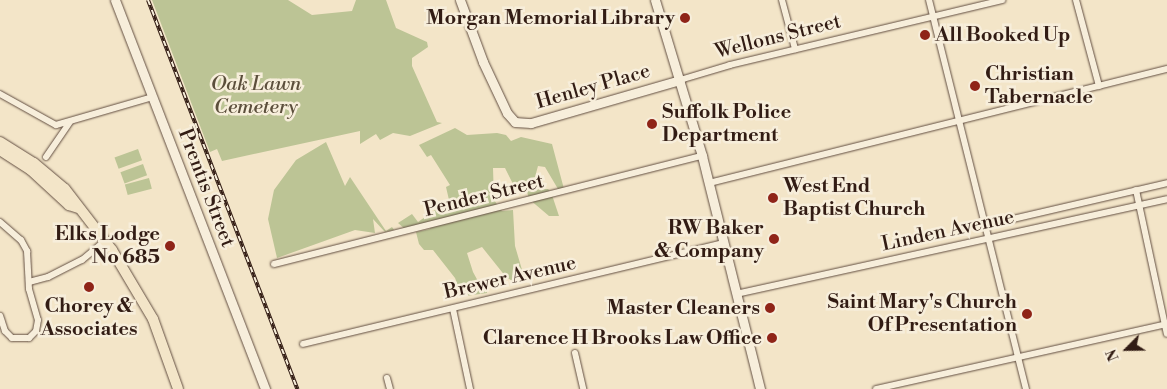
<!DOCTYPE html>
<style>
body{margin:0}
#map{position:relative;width:1167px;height:389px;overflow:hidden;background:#f3e5c8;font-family:"Libre Bodoni",serif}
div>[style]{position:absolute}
.green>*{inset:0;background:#bcc495;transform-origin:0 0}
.roads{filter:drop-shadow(0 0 1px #624e41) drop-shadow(0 0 1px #624e41)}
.street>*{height:6px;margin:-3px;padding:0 3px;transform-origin:3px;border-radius:3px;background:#f7eedb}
.secondary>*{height:9px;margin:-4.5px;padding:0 4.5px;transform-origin:4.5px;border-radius:4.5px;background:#f7eedb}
.primary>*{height:10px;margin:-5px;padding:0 5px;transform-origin:5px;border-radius:5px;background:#f3e5c8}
.rail>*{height:4px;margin-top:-2px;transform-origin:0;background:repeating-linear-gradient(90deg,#f7eedb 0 5.5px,#321c14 0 11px);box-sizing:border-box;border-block:1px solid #321c14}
.dots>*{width:14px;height:14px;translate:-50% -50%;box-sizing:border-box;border:2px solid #f7eedb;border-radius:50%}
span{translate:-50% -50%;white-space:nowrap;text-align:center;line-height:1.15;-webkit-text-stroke:5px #f7eedb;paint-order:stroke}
.poi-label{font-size:20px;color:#321c14;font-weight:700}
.right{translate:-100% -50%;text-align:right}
.left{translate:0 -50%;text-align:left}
.street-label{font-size:20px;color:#321c14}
.park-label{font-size:20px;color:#5b4e3b;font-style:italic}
.north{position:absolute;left:1102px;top:324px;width:50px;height:50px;-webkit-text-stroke:4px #f7eedb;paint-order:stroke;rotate:247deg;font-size:14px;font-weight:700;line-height:20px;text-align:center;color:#321c14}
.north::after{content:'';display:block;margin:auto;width:18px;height:22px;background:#321c14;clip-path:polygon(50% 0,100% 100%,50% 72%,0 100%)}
</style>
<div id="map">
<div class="green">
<i style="clip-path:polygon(152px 0,288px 0,312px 15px,352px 11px,356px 0,386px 0,396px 28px,427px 42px,428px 47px,412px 58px,412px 66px,437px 122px,442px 123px,410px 136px,393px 133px,380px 140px,376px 134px,360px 144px,360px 131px,222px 161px,217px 149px,210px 152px)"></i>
<i style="clip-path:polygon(455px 128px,467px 135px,497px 133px,506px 135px,511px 141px,521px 137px,552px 144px,564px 189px,558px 189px,545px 167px,538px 166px,535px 177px,538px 189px,548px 189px,551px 192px,559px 216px,549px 216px,529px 199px,525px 184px,514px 186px,505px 168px,493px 168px,494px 200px,502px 211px,513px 210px,515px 246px,525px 280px,514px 282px,506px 277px,482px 247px,467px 253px,473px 272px,479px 283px,486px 288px,487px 293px,451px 298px,451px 287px,455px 287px,457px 283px,455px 278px,433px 250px,424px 250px,419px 244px,416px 232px,430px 229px,429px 222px,405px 229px,398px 223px,412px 214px,418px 222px,449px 200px,446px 187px,450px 185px,431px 155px,427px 157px,419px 145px)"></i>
<i style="clip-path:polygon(326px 142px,345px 186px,350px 177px,386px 231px,392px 227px,394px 230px,385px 232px,373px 219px,375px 233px,355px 230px,277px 258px,268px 219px,274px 190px,296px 160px)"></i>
<i style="left:138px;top:149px;width:12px;height:25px;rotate:70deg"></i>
<i style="left:143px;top:164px;width:12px;height:24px;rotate:70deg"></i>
<i style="left:149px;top:178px;width:11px;height:25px;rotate:75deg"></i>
</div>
<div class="roads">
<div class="street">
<i style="left:782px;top:0;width:51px;rotate:75.1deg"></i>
<i style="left:929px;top:0;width:401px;rotate:76deg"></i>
<i style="left:1076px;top:0;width:89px;rotate:75deg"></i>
<i style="left:680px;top:80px;width:52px;rotate:-16.7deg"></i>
<i style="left:730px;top:65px;width:280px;rotate:-13.4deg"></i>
<i style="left:0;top:94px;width:64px;rotate:29deg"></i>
<i style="left:56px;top:125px;width:101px;rotate:-16.1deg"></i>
<i style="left:46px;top:157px;width:42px;rotate:-55.6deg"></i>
<i style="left:709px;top:183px;width:472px;rotate:-14deg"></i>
<i style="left:1136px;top:190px;width:147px;rotate:77.9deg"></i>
<i style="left:0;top:222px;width:28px;rotate:41deg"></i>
<i style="left:21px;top:240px;width:13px;rotate:61deg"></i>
<i style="left:27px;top:251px;width:38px;rotate:87deg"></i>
<i style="left:29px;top:289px;width:32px;rotate:74deg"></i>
<i style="left:38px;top:320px;width:11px;rotate:100deg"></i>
<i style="left:36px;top:331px;width:10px;rotate:135deg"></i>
<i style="left:29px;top:338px;width:17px;rotate:180deg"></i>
<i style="left:12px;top:338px;width:10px;rotate:-135deg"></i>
<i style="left:5px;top:331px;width:16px;rotate:-108deg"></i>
<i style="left:987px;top:225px;width:185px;rotate:-13.1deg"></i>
<i style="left:274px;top:264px;width:441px;rotate:-14.2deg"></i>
<i style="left:29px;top:282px;width:20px;rotate:-15deg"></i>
<i style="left:48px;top:277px;width:38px;rotate:-27deg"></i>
<i style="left:82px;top:260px;width:30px;rotate:-40deg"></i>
<i style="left:736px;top:294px;width:441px;rotate:-12.4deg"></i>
<i style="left:453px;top:309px;width:82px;rotate:78deg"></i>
<i style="left:303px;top:344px;width:433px;rotate:-13.5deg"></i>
<i style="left:575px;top:353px;width:37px;rotate:77deg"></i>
<i style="left:387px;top:378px;width:11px;rotate:75deg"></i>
<i style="left:876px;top:389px;width:298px;rotate:-12.6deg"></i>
</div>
<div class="secondary">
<i style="left:115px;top:0;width:417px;rotate:68.9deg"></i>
<i style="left:460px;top:0;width:66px;rotate:69.6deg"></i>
<i style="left:483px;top:62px;width:56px;rotate:64.8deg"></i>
<i style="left:507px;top:113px;width:12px;rotate:48deg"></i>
<i style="left:515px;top:122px;width:16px;rotate:4deg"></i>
<i style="left:531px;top:123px;width:155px;rotate:-16.1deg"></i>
<i style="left:655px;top:0;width:163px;rotate:73.2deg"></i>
<i style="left:702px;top:156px;width:240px;rotate:76deg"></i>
</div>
<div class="primary">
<i style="left:0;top:142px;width:40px;rotate:32deg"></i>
<i style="left:34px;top:163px;width:40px;rotate:40deg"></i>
<i style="left:65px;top:189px;width:77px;rotate:52.4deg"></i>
<i style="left:112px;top:250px;width:80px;rotate:59.3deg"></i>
<i style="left:153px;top:319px;width:74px;rotate:70.3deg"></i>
<i style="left:0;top:150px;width:37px;rotate:33deg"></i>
<i style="left:31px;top:170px;width:52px;rotate:42.6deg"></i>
<i style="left:69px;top:205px;width:9px;rotate:18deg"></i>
</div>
</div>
<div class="rail">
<i style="left:148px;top:0;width:417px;rotate:69deg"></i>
</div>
<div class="dots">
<i style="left:685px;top:18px;background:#8f2418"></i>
<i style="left:925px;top:35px;background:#8f2418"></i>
<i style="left:975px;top:86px;background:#8f2418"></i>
<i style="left:652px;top:124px;background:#8f2418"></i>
<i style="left:773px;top:198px;background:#8f2418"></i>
<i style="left:774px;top:239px;background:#8f2418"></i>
<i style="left:170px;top:246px;background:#8f2418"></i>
<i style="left:89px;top:287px;background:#8f2418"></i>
<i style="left:770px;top:308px;background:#8f2418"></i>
<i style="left:1027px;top:314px;background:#8f2418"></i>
<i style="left:772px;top:338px;background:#8f2418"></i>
</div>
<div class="poi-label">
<span class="right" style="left:675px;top:18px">Morgan Memorial Library</span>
<span class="left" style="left:935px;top:35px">All Booked Up</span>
<span class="left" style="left:985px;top:86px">Christian<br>Tabernacle</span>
<span class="left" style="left:662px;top:124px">Suffolk Police<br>Department</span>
<span class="left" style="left:783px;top:198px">West End<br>Baptist Church</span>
<span class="right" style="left:764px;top:240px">RW Baker<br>&amp; Company</span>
<span class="right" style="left:160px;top:246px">Elks Lodge<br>No 685</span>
<span class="right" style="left:1017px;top:314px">Saint Mary's Church<br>Of Presentation</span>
<span style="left:89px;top:318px">Chorey &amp;<br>Associates</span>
<span class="right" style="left:760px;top:308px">Master Cleaners</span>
<span class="right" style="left:762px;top:338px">Clarence H Brooks Law Office</span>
</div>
<div class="street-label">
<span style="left:778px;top:37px;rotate:-14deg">Wellons Street</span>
<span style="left:593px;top:87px;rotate:-16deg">Henley Place</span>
<span style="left:206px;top:188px;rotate:69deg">Prentis Street</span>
<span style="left:484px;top:196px;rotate:-14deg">Pender Street</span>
<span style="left:948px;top:231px;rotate:-12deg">Linden Avenue</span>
<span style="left:510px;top:278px;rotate:-13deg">Brewer Avenue</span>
</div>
<div class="park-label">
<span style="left:256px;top:96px">Oak Lawn<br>Cemetery</span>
</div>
<div class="north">N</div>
</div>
